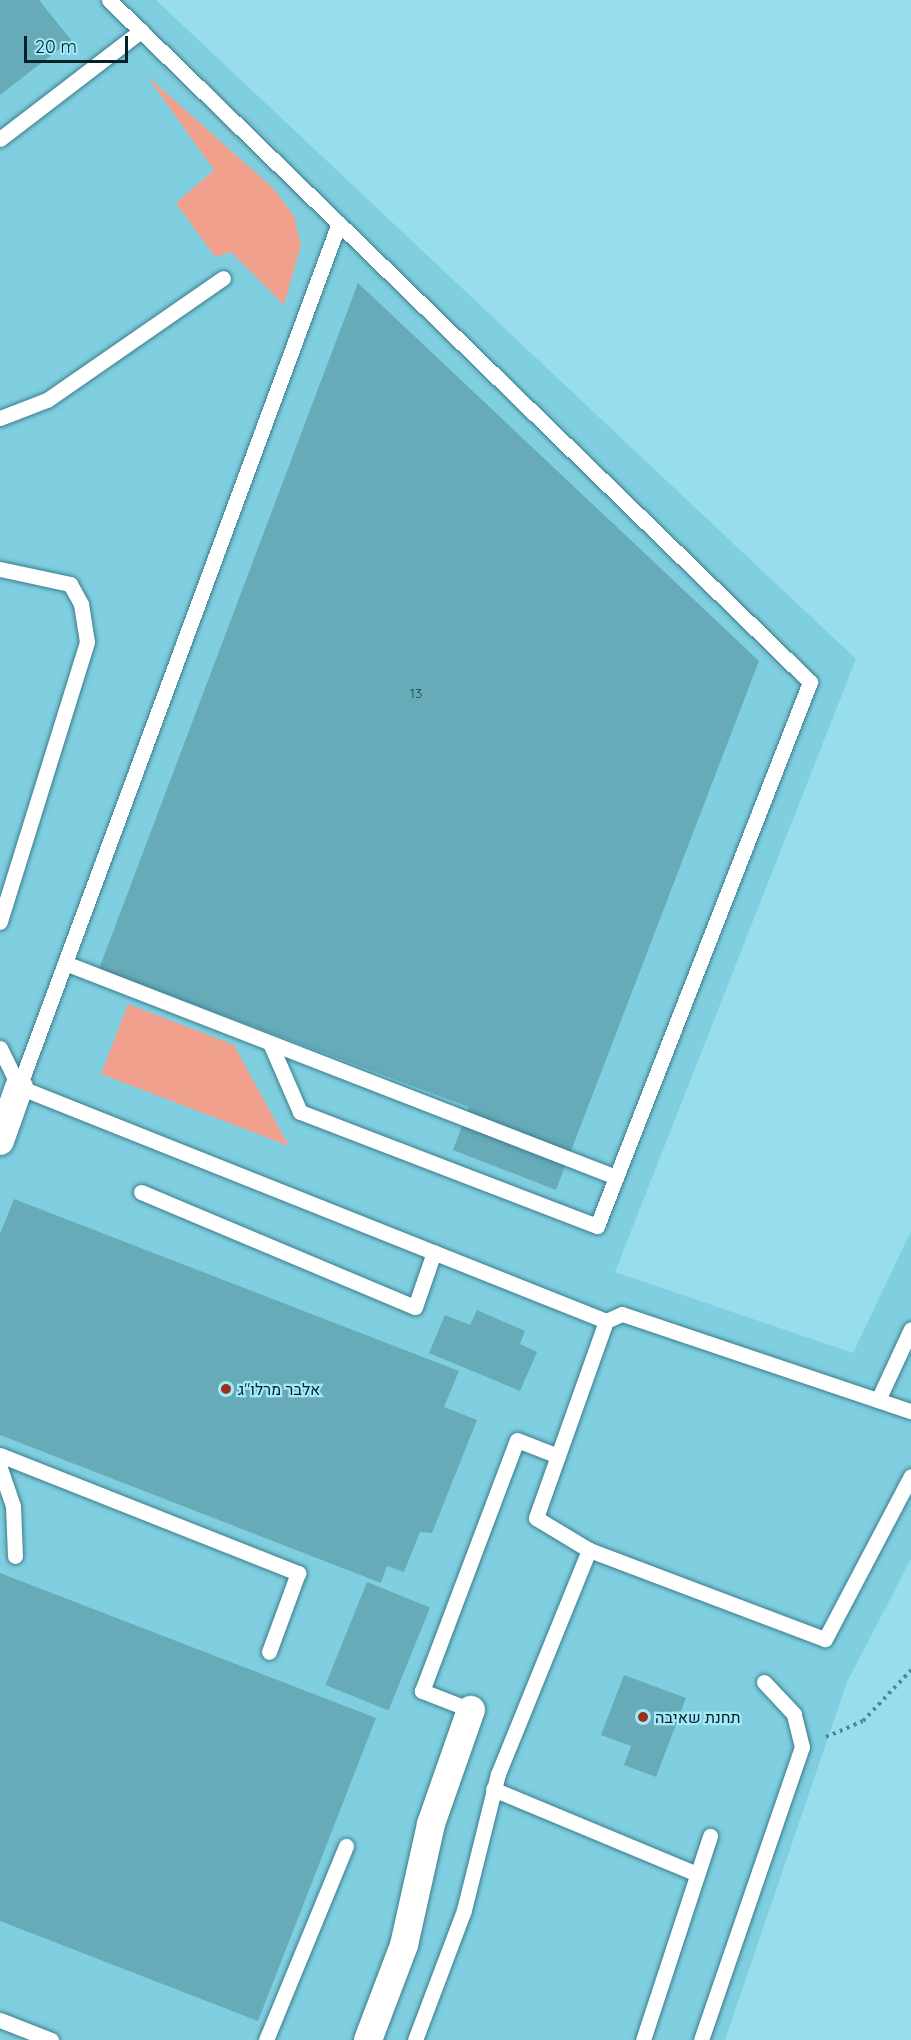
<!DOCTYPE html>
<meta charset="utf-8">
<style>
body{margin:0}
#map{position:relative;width:911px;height:2040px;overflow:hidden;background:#98ddec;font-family:Quicksand,Heebo,sans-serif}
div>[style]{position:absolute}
.built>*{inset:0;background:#80cfe0}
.green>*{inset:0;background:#f2a08e}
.building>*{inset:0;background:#67abb9;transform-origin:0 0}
.path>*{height:4px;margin-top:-2px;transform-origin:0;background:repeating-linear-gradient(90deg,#538690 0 3px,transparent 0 7.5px)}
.roads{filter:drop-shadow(0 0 2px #397d8b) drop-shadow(0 0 2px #397d8b)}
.service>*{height:15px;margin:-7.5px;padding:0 7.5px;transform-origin:7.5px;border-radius:7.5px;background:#fff}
.minor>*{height:28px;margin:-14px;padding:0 14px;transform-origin:14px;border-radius:14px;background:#fff}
.dots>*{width:16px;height:16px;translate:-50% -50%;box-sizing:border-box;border:3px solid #a5eaf9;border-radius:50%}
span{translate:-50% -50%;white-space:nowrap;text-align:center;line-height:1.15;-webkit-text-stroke:4.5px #a5eaf9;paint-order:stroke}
.number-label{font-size:14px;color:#1d444c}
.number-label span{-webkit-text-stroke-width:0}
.poi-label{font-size:16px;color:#042127}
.left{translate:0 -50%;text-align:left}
.scale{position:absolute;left:24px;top:36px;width:104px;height:27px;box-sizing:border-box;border:3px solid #042127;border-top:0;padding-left:8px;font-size:18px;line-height:21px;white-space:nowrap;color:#042127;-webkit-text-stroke:4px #a5eaf9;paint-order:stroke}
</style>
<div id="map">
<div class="built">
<i style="clip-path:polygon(0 0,156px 0,856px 659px,615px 1272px,853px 1353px,911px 1231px,911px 1559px,847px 1682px,725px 2040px,0 2040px)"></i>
</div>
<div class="green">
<i style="clip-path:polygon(147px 76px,273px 188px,294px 216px,301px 245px,284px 305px,231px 252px,215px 257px,176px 203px,214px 170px)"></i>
<i style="clip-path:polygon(128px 1004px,234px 1045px,289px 1146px,101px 1074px)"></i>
</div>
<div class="building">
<i style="clip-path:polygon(0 0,39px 0,71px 40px,0 95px)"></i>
<i style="clip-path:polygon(358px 283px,759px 661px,556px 1190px,453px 1150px,469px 1107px,99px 969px)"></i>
<i style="clip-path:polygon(14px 1199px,459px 1371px,444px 1407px,477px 1420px,432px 1533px,420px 1532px,404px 1572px,387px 1566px,381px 1583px,0 1435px,0 1234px)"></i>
<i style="clip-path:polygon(477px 1310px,525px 1331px,520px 1344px,537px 1352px,520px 1391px,429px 1353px,445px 1315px,470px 1325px)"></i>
<i style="clip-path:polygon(0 1573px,376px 1718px,258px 2021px,0 1921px)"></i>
<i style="left:367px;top:1582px;width:68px;height:111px;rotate:22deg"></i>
<i style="clip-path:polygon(624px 1675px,686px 1698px,656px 1777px,624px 1765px,631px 1746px,601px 1735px)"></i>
</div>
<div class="path">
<i style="left:826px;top:1737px;width:40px;rotate:-23.4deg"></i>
<i style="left:863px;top:1721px;width:70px;rotate:-46.7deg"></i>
</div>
<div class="roads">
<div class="service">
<i style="left:109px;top:0;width:978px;rotate:44.21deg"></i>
<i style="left:810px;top:682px;width:584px;rotate:111.38deg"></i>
<i style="left:597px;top:1226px;width:318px;rotate:-159deg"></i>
<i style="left:300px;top:1112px;width:75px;rotate:-113.5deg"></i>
<i style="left:0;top:139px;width:178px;rotate:-37.5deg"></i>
<i style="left:0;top:418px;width:50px;rotate:-21deg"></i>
<i style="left:47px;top:400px;width:214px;rotate:-34.7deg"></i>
<i style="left:0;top:569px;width:72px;rotate:12.1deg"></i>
<i style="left:70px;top:584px;width:23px;rotate:61deg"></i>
<i style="left:81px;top:604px;width:38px;rotate:81deg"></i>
<i style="left:87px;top:642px;width:293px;rotate:107.3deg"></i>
<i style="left:65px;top:963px;width:591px;rotate:21.23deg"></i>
<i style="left:0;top:1048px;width:43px;rotate:64deg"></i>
<i style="left:19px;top:1087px;width:632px;rotate:21.73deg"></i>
<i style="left:606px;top:1321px;width:209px;rotate:109.6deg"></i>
<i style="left:536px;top:1518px;width:62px;rotate:31.1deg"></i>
<i style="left:589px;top:1550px;width:252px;rotate:20.7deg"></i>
<i style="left:825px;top:1639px;width:184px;rotate:-62.2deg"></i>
<i style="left:19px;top:1087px;width:921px;rotate:-69.68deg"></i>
<i style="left:141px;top:1192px;width:297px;rotate:22.8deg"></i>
<i style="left:415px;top:1307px;width:58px;rotate:-70.9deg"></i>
<i style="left:606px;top:1321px;width:17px;rotate:-24deg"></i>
<i style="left:622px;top:1314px;width:305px;rotate:18.6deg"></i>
<i style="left:878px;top:1400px;width:78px;rotate:-65.1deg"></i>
<i style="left:0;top:1455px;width:321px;rotate:21.6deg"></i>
<i style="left:298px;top:1573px;width:84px;rotate:110.2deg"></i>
<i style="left:0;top:1468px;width:40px;rotate:71.1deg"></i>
<i style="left:13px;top:1506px;width:50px;rotate:87.7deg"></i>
<i style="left:471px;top:1710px;width:53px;rotate:-158.8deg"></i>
<i style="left:422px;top:1691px;width:268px;rotate:-69.3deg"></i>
<i style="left:517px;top:1440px;width:44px;rotate:21.3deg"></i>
<i style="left:493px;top:1789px;width:221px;rotate:22.6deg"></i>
<i style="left:0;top:2020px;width:55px;rotate:21.4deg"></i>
<i style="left:266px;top:2040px;width:210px;rotate:-67.6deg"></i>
<i style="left:415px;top:2040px;width:139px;rotate:-69.3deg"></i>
<i style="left:464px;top:1910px;width:140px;rotate:-76deg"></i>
<i style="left:498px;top:1774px;width:242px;rotate:-67.9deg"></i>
<i style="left:643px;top:2040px;width:215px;rotate:-71.8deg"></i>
<i style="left:701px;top:2040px;width:310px;rotate:-71deg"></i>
<i style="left:802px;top:1747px;width:34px;rotate:-104deg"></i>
<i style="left:794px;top:1714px;width:44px;rotate:-133.2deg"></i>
</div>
<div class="minor">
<i style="left:0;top:1141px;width:57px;rotate:-70.6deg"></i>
<i style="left:368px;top:2040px;width:102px;rotate:-69.2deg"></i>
<i style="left:404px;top:1945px;width:124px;rotate:-77.4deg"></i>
<i style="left:431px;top:1824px;width:121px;rotate:-70.7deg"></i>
</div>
</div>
<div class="dots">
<i style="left:226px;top:1389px;background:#9a311d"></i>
<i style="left:643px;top:1717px;background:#9a311d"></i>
</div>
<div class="number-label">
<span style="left:416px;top:693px">13</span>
</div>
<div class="poi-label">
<span class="left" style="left:238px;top:1389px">אלבר מרלו"ג</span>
<span class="left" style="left:655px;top:1717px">תחנת שאיבה</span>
</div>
<div class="scale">20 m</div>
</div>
